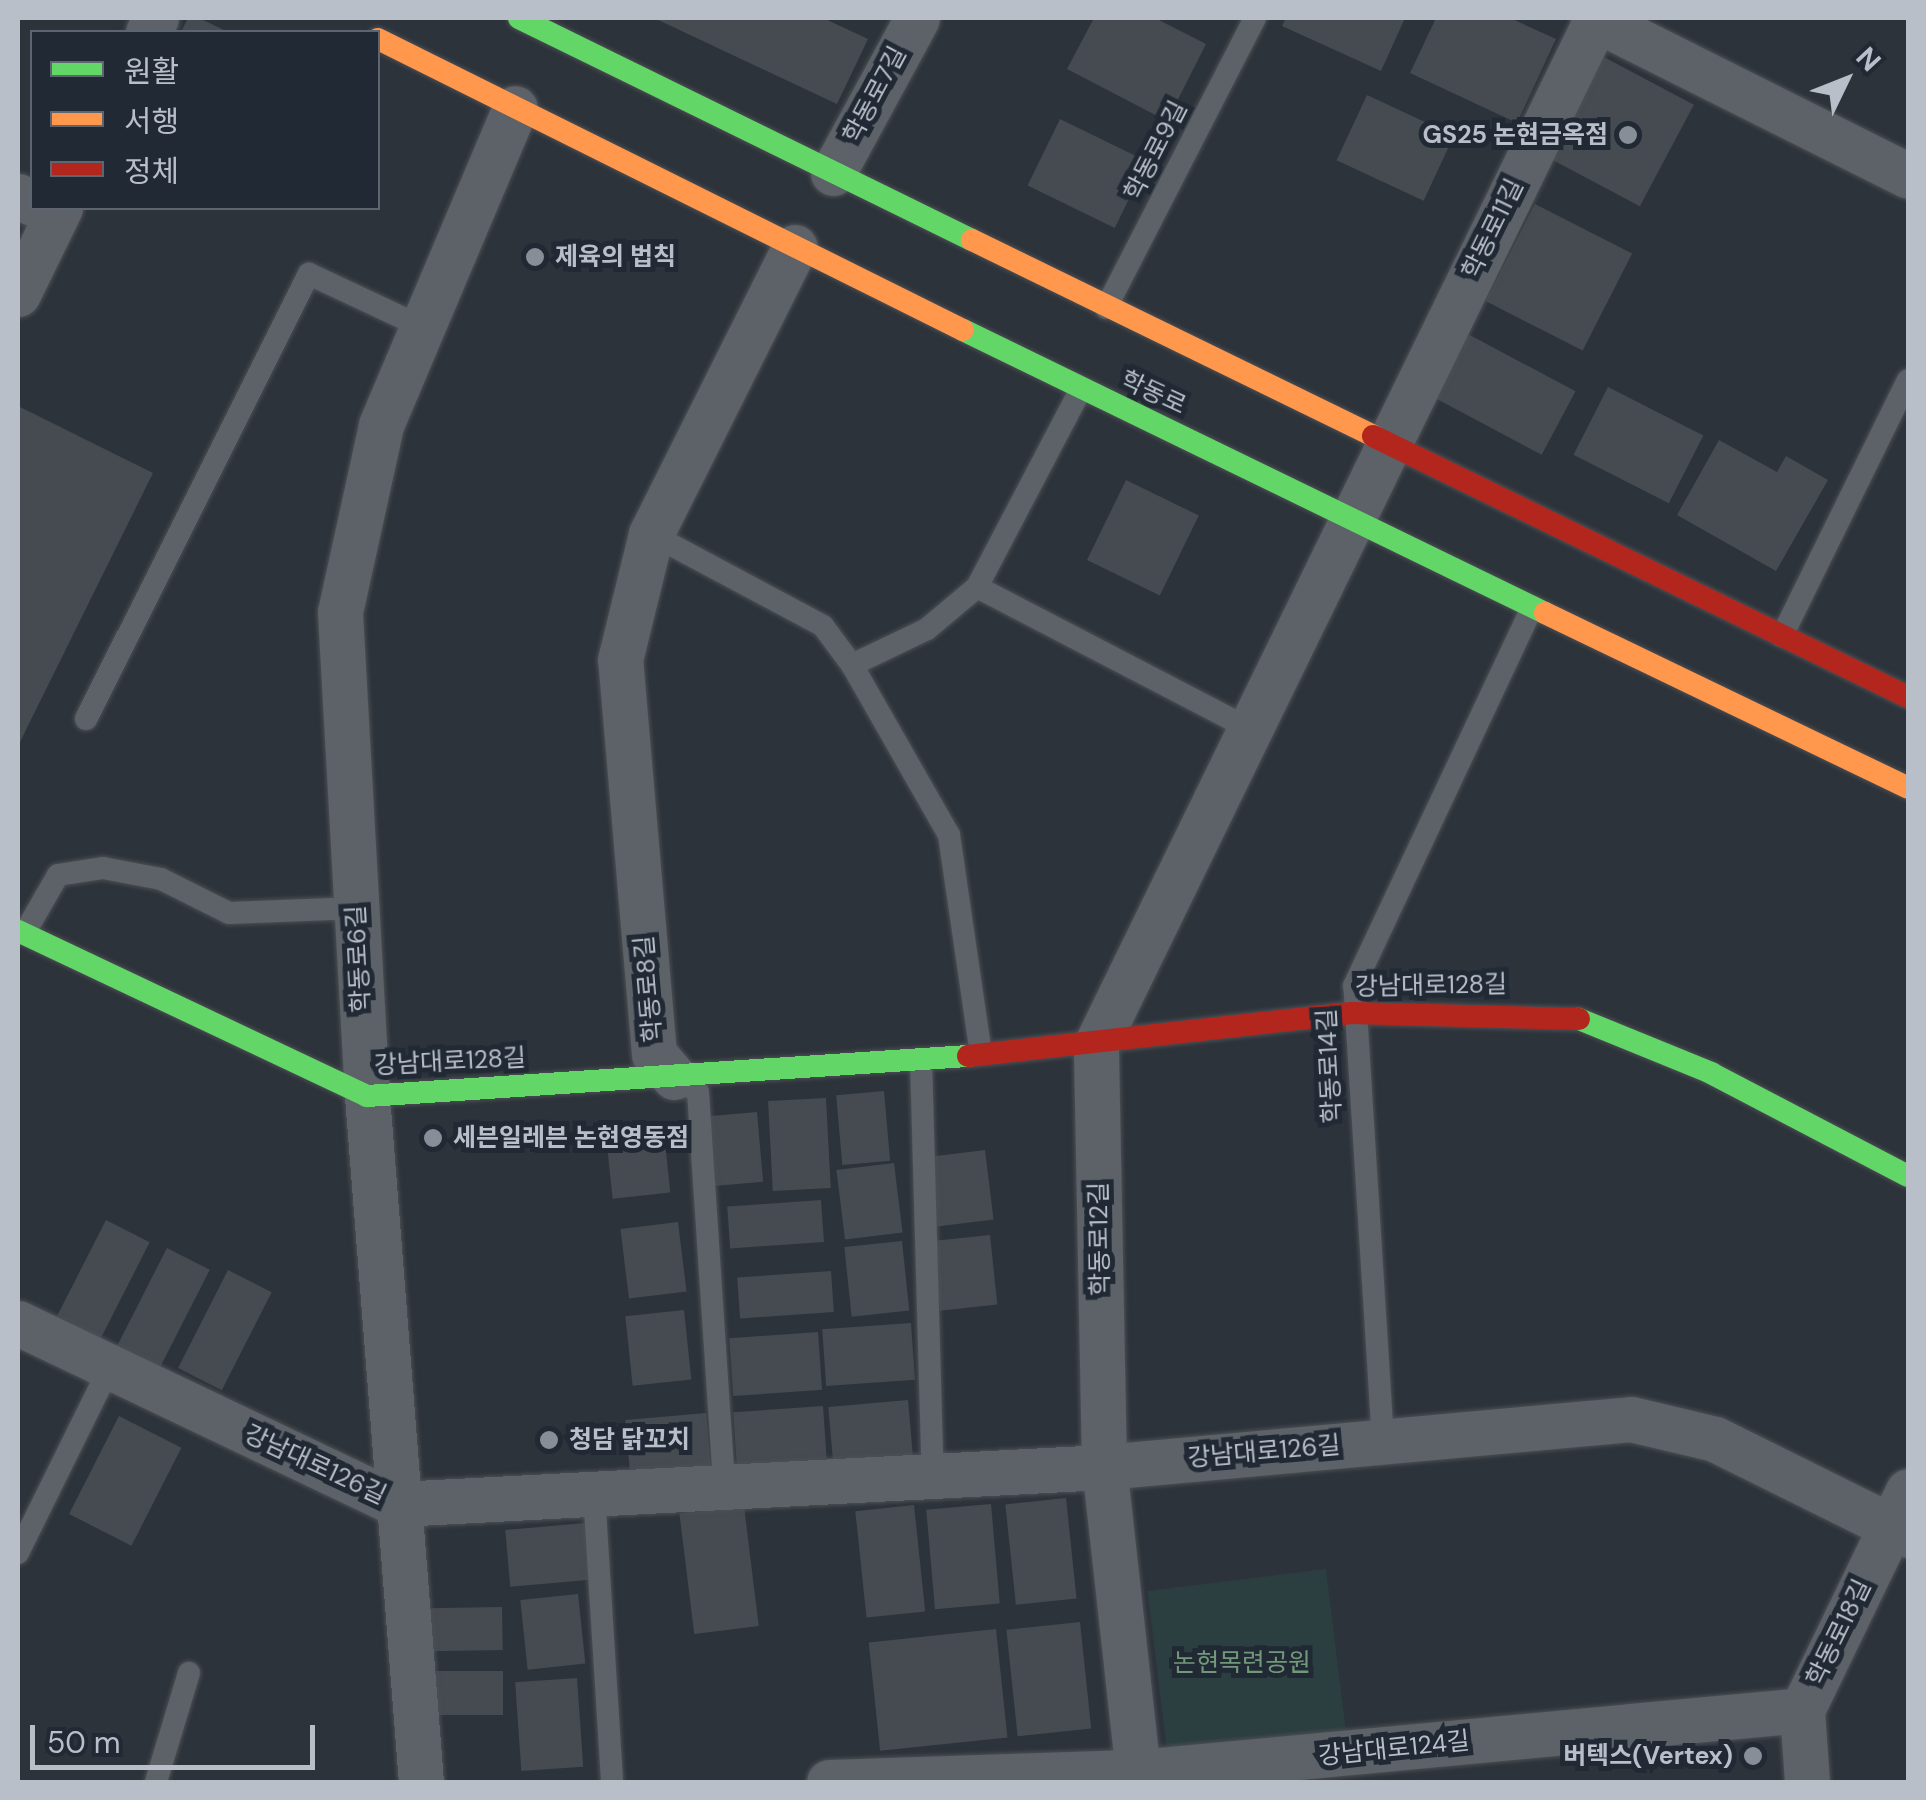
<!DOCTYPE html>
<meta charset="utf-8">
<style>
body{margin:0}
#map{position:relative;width:1926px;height:1800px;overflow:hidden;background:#2d333a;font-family:"DM Sans","Noto Sans KR",sans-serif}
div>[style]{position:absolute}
.green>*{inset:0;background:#2b3e40;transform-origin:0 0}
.building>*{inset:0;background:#464b51;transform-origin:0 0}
.roads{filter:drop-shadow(0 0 2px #4b4f54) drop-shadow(0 0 2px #4b4f54)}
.lane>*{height:22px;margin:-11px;padding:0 11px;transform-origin:11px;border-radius:11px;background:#5d6168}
.street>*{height:45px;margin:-22.5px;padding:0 22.5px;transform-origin:22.5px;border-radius:22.5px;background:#5d6168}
.fast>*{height:22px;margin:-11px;padding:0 11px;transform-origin:11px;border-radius:11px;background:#63d668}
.slow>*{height:22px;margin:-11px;padding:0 11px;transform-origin:11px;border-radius:11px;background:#ff974d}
.jam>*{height:22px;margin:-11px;padding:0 11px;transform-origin:11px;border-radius:11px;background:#b3261e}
.dots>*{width:28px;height:28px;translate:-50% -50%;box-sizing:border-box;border:5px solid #202934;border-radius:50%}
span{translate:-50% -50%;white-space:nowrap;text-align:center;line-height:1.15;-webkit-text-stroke:10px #202934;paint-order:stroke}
.street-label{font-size:25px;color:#b8bfc9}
.poi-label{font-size:25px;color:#b8bfc9;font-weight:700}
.right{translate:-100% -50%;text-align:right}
.left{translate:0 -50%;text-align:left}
.park-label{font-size:25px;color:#71987a}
.frame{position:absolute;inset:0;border:20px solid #b8bfc9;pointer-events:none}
.legend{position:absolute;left:30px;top:30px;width:350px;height:180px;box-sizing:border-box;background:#202934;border:2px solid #5d6570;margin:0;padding:12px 18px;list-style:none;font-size:30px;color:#b8bfc9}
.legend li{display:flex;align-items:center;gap:20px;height:50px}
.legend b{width:50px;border:2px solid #5d6570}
.north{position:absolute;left:1796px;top:30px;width:100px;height:100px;-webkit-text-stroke:8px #202934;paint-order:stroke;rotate:47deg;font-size:28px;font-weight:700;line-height:40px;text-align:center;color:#b8bfc9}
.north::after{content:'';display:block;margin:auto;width:35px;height:45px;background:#b8bfc9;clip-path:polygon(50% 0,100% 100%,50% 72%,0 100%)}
.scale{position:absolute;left:30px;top:1725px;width:285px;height:45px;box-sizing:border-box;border:5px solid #b8bfc9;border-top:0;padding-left:12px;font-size:30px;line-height:35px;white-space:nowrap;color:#b8bfc9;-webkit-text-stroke:8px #202934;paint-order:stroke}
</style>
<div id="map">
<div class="green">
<i style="left:1326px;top:1569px;width:171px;height:180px;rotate:83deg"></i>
</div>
<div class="building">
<i style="clip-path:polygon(188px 18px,199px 18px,228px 32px,181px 32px)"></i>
<i style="clip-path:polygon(654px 18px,823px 18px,868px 39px,837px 104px)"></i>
<i style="clip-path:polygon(1094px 18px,1155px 18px,1206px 44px,1167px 121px,1067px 69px)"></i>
<i style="clip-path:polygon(1286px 18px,1405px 18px,1381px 71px,1282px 26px)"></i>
<i style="clip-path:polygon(1436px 18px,1510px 18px,1556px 39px,1517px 123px,1410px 73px)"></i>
<i style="left:1602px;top:56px;width:104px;height:115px;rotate:28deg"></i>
<i style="left:1367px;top:95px;width:96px;height:72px;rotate:25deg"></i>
<i style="left:1060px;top:119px;width:97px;height:74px;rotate:26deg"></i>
<i style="left:1535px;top:204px;width:109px;height:109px;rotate:27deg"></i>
<i style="left:1466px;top:333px;width:124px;height:72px;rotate:28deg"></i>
<i style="left:1608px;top:387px;width:107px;height:76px;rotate:27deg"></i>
<i style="clip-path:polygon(18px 406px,153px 473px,18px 746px)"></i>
<i style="clip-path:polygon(1719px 440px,1777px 472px,1786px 456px,1828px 480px,1776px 571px,1677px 515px)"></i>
<i style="left:1126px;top:480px;width:81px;height:89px;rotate:26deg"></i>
<i style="left:884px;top:1091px;width:70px;height:48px;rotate:85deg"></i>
<i style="left:826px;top:1098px;width:90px;height:58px;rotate:87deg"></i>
<i style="left:757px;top:1112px;width:70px;height:49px;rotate:85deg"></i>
<i style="left:663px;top:1123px;width:70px;height:58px;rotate:84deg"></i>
<i style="left:985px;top:1150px;width:70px;height:57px;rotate:83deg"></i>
<i style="left:894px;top:1163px;width:70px;height:58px;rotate:83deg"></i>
<i style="left:821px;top:1200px;width:42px;height:94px;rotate:86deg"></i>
<i style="left:106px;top:1220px;width:49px;height:110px;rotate:27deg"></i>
<i style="left:678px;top:1222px;width:70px;height:58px;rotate:83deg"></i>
<i style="left:990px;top:1235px;width:70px;height:58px;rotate:84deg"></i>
<i style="left:902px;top:1241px;width:70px;height:58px;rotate:84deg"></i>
<i style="left:167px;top:1248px;width:48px;height:110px;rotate:27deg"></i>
<i style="left:228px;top:1270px;width:49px;height:110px;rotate:27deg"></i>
<i style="left:831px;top:1271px;width:41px;height:94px;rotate:86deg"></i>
<i style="left:684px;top:1310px;width:70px;height:59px;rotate:84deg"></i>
<i style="left:911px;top:1323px;width:57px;height:89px;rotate:86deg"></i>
<i style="left:818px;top:1332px;width:58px;height:89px;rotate:86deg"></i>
<i style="left:908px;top:1400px;width:57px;height:80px;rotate:85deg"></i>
<i style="left:823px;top:1406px;width:57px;height:90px;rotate:86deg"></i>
<i style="left:706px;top:1413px;width:57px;height:81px;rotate:85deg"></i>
<i style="left:119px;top:1416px;width:70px;height:110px;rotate:27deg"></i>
<i style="left:1066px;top:1498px;width:101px;height:61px;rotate:84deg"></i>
<i style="left:991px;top:1504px;width:100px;height:65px;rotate:85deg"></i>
<i style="left:914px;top:1505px;width:107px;height:59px;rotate:84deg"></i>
<i style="left:744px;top:1506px;width:121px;height:65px;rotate:83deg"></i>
<i style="left:585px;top:1523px;width:57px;height:80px;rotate:85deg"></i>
<i style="left:578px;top:1594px;width:70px;height:58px;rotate:84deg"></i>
<i style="left:502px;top:1607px;width:43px;height:75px;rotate:89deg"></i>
<i style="left:1080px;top:1622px;width:107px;height:74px;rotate:84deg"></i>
<i style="left:996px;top:1629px;width:109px;height:128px;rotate:84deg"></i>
<i style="left:503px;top:1671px;width:44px;height:76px;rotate:90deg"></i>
<i style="left:577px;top:1678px;width:89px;height:62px;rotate:86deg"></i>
</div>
<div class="roads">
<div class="lane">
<i style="left:1106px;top:308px;width:326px;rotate:-62.8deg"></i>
<i style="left:651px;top:534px;width:195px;rotate:28.1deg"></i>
<i style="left:823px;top:626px;width:49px;rotate:53.4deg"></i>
<i style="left:852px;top:665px;width:196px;rotate:60.3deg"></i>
<i style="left:949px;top:835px;width:221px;rotate:81.7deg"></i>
<i style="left:977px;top:587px;width:224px;rotate:-62.3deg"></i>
<i style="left:1782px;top:636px;width:285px;rotate:-63.8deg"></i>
<i style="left:852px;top:665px;width:83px;rotate:-25.6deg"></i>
<i style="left:927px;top:629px;width:65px;rotate:-40deg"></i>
<i style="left:977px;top:587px;width:312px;rotate:27.5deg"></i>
<i style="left:86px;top:719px;width:498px;rotate:-63.4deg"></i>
<i style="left:309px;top:274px;width:125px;rotate:25.1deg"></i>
<i style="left:24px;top:934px;width:68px;rotate:-60deg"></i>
<i style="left:58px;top:875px;width:46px;rotate:-8.8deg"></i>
<i style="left:103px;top:868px;width:59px;rotate:10.7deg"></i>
<i style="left:161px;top:879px;width:76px;rotate:26.6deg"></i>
<i style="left:229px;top:913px;width:128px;rotate:-2.2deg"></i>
<i style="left:921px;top:1059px;width:417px;rotate:88.4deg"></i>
<i style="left:681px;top:1081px;width:20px;rotate:33deg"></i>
<i style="left:698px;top:1092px;width:396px;rotate:86.2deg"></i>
<i style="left:1383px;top:1441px;width:456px;rotate:-93.6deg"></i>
<i style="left:1354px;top:986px;width:419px;rotate:-64.8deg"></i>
<i style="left:594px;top:1494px;width:289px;rotate:86.4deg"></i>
<i style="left:18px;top:1553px;width:205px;rotate:-63.7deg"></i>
<i style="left:156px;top:1782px;width:114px;rotate:-73.2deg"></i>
</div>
<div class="street">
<i style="left:1593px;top:18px;width:352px;rotate:26.6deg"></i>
<i style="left:148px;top:32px;width:16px;rotate:-60deg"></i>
<i style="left:833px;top:173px;width:176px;rotate:-61.5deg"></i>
<i style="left:18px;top:196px;width:16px;rotate:27deg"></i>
<i style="left:18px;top:294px;width:96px;rotate:-64deg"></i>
<i style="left:674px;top:1077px;width:30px;rotate:-131deg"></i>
<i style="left:654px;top:1054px;width:395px;rotate:-94.9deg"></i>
<i style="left:620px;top:660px;width:130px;rotate:-76.2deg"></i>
<i style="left:651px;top:534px;width:321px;rotate:-63.4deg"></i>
<i style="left:18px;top:1323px;width:421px;rotate:25.5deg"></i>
<i style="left:398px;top:1504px;width:707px;rotate:-3deg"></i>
<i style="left:1104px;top:1467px;width:529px;rotate:-5.2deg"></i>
<i style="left:1631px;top:1419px;width:86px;rotate:13.4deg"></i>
<i style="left:1715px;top:1439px;width:216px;rotate:26.4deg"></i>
<i style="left:421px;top:1782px;width:688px;rotate:-94.5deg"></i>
<i style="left:367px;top:1096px;width:485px;rotate:-93.2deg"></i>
<i style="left:340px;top:612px;width:191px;rotate:-77.6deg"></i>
<i style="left:381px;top:425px;width:344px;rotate:-67.1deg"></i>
<i style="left:829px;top:1782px;width:309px;rotate:-1.9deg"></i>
<i style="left:1138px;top:1772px;width:667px;rotate:-5.33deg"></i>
<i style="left:1139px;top:1782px;width:317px;rotate:-96.3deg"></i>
<i style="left:1104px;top:1467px;width:422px;rotate:-91.1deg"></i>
<i style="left:1096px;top:1045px;width:1143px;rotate:-64deg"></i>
<i style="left:1807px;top:1782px;width:72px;rotate:-94deg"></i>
<i style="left:1802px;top:1710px;width:243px;rotate:-64.2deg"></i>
</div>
<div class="fast">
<i style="left:519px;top:18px;width:504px;rotate:26.11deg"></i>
<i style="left:963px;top:330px;width:647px;rotate:25.93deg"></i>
<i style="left:18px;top:931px;width:386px;rotate:25.3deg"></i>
<i style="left:367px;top:1096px;width:602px;rotate:-3.81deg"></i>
<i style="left:1579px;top:1019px;width:143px;rotate:22.2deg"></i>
<i style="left:1711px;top:1073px;width:222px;rotate:27.6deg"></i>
</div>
<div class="slow">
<i style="left:378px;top:39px;width:653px;rotate:26.45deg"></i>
<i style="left:972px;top:240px;width:446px;rotate:26deg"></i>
<i style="left:1545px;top:613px;width:403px;rotate:25.7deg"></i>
</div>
<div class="jam">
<i style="left:1373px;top:436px;width:595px;rotate:26.01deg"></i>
<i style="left:968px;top:1056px;width:386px;rotate:-6.4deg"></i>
<i style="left:1352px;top:1013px;width:227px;rotate:1.5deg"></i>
</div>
</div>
<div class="dots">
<i style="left:1628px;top:135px;background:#878e97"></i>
<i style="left:535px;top:257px;background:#878e97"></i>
<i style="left:433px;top:1138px;background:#878e97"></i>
<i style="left:549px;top:1440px;background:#878e97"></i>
<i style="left:1753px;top:1756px;background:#878e97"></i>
</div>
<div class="street-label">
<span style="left:875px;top:95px;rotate:-62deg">학동로7길</span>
<span style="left:1156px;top:151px;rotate:-63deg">학동로9길</span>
<span style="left:1493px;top:229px;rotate:-64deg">학동로11길</span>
<span style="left:1153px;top:393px;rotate:25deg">학동로</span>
<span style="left:359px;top:959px;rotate:-93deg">학동로6길</span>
<span style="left:1431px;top:986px;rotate:-1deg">강남대로128길</span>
<span style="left:649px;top:989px;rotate:-95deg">학동로8길</span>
<span style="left:450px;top:1062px;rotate:-3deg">강남대로128길</span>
<span style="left:1330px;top:1066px;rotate:-93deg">학동로14길</span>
<span style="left:1100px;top:1239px;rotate:-91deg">학동로12길</span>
<span style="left:1264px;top:1452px;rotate:-5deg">강남대로126길</span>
<span style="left:315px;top:1465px;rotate:25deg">강남대로126길</span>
<span style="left:1839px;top:1633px;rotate:-64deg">학동로18길</span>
<span style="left:1394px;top:1749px;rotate:-6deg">강남대로124길</span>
</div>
<div class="poi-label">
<span class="right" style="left:1608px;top:135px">GS25 논현금옥점</span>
<span class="left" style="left:555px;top:257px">제육의 법칙</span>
<span class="left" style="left:453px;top:1138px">세븐일레븐 논현영동점</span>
<span class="left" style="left:569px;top:1440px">청담 닭꼬치</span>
<span class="right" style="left:1733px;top:1756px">버텍스(Vertex)</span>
</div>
<div class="park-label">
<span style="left:1242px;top:1663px">논현목련공원</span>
</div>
<div class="frame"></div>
<ul class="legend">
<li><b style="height:12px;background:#63d668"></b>원활</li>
<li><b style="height:12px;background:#ff974d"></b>서행</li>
<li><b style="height:12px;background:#b3261e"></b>정체</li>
</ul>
<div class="north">N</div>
<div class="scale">50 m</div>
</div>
